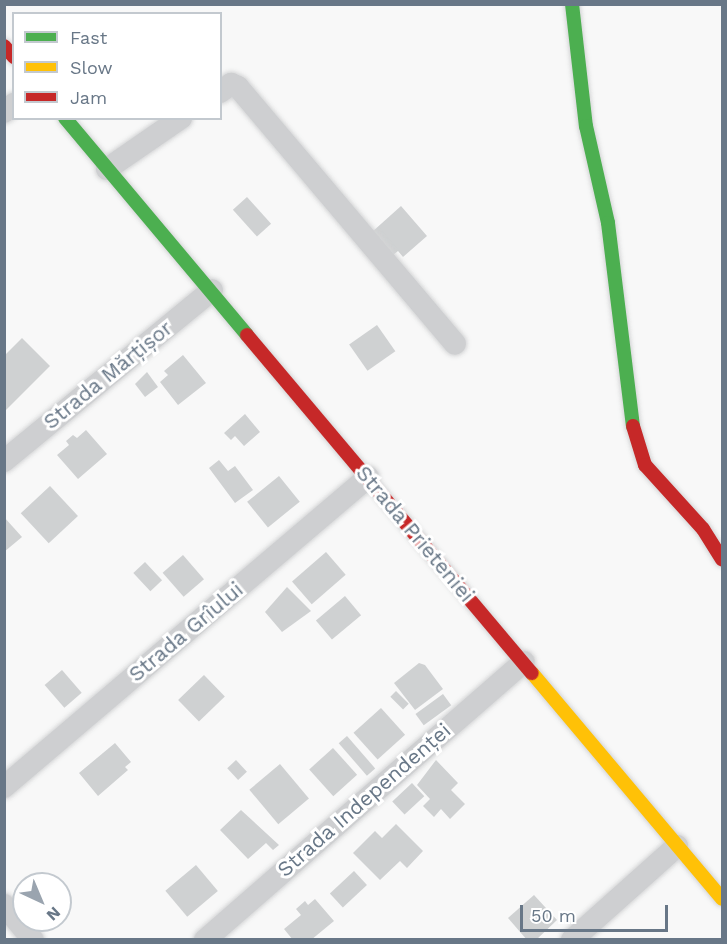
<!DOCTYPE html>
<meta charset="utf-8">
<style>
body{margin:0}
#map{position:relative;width:727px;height:944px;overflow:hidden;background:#f8f8f8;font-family:"Work Sans",sans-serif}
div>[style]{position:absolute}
.building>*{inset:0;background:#cfd1d2;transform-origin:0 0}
.roads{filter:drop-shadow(0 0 2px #d4d5d6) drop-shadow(0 0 2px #d4d5d6)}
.street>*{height:22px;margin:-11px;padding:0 11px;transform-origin:11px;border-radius:11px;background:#cecfd1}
.fast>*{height:14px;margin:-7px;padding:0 7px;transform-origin:7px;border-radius:7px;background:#4caf50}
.slow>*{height:14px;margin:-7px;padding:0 7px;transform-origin:7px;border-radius:7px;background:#ffc107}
.jam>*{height:14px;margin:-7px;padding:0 7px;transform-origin:7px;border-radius:7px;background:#c62828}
span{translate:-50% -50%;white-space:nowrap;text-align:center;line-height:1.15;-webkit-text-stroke:6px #fff;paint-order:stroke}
.street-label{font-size:21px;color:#687787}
.frame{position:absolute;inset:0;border:6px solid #687787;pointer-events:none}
.legend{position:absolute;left:12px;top:12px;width:210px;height:108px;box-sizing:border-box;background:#fff;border:2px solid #c3c9cf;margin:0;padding:8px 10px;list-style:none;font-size:18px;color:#687787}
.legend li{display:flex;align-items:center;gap:12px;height:30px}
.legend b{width:30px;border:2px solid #c3c9cf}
.north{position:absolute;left:12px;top:872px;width:60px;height:60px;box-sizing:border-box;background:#fff;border:2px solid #c3c9cf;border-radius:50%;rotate:136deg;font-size:16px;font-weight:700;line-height:24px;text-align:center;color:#687787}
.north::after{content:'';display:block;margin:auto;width:21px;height:27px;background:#9aa4af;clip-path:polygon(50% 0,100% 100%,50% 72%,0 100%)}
.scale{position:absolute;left:520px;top:905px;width:148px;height:27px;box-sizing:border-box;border:3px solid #687787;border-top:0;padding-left:8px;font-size:18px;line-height:21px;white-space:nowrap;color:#687787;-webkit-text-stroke:4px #fff;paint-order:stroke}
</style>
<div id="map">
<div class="building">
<i style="left:247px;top:197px;width:36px;height:19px;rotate:48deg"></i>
<i style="clip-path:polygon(401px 206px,427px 236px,403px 257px,398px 251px,393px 255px,372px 232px)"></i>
<i style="left:377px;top:325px;width:32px;height:34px;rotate:55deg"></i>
<i style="clip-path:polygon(22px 338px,50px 366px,6px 410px,4px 356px)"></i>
<i style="clip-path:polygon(183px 355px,206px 383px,178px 405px,160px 382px,168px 375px,164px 371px)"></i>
<i style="clip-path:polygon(147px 372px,158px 387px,145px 397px,135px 384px)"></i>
<i style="clip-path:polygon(245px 414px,260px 432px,244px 446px,235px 436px,231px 440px,224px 433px)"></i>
<i style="clip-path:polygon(86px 430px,107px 454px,78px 479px,57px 455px,69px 445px,66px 441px,73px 435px,77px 438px)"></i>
<i style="clip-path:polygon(219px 460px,228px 471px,235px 466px,253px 490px,235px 503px,209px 468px)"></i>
<i style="left:279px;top:476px;width:33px;height:41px;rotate:51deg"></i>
<i style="left:50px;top:486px;width:41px;height:40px;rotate:47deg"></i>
<i style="clip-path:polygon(4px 517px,22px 537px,4px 552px)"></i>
<i style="left:326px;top:552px;width:30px;height:45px;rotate:49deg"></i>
<i style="left:183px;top:555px;width:32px;height:27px;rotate:49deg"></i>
<i style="left:145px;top:562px;width:25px;height:16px;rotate:47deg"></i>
<i style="clip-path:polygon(287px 587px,311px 611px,282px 632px,265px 612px)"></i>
<i style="left:345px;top:596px;width:25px;height:38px;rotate:50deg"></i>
<i style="clip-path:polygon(419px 663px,425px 665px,443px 689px,415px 710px,394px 683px)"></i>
<i style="left:62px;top:670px;width:30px;height:23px;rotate:49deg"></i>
<i style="left:204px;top:675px;width:30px;height:36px;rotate:46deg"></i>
<i style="left:396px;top:691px;width:18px;height:8px;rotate:45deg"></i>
<i style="left:443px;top:694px;width:14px;height:34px;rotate:54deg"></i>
<i style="left:381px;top:708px;width:36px;height:37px;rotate:48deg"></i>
<i style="left:347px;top:736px;width:43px;height:11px;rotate:49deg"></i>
<i style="clip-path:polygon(115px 743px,131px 762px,125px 767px,128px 770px,98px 796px,79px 773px)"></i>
<i style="left:333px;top:748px;width:36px;height:32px;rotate:48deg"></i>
<i style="left:236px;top:760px;width:16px;height:12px;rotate:47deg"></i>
<i style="clip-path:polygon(436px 760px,458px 783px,451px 790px,465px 804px,450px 819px,441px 809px,434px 817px,423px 806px,430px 799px,417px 785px)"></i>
<i style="left:280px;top:764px;width:45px;height:40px;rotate:50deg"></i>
<i style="left:412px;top:783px;width:18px;height:27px;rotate:47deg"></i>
<i style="clip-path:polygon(241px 810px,279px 845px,273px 850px,266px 843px,248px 859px,220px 830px)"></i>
<i style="clip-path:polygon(396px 824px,423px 851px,407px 868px,400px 861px,380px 880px,353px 853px,375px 831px,382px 838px)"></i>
<i style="left:196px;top:865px;width:34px;height:40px;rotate:50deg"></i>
<i style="left:354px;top:871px;width:19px;height:33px;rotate:47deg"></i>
<i style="clip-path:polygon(534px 895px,557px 920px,536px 940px,527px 940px,508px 918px)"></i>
<i style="clip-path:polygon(315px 899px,334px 921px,311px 940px,293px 940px,284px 929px,301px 915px,296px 909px,305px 901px,308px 905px)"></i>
</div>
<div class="roads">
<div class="street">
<i style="left:220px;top:92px;width:14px;rotate:-36deg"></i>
<i style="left:231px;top:84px;width:8px;rotate:23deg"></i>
<i style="left:238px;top:87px;width:336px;rotate:49.8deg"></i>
<i style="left:4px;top:112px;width:13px;rotate:-39deg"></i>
<i style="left:107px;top:169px;width:90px;rotate:-34.6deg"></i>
<i style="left:4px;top:461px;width:269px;rotate:-39.4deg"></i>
<i style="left:4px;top:787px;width:478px;rotate:-40.4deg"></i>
<i style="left:4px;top:905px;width:45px;rotate:50.4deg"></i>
<i style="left:205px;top:940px;width:423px;rotate:-41.1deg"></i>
<i style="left:572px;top:940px;width:141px;rotate:-41.8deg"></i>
</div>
<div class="fast">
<i style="left:572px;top:4px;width:123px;rotate:83.5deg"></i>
<i style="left:586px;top:126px;width:99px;rotate:77.2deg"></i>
<i style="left:608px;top:223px;width:205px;rotate:83deg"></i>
<i style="left:65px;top:118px;width:283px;rotate:50deg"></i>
</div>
<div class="slow">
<i style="left:532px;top:673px;width:295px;rotate:49.9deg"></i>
</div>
<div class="jam">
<i style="left:4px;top:46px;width:15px;rotate:48deg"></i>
<i style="left:247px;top:335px;width:442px;rotate:49.9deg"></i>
<i style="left:633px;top:426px;width:41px;rotate:72.9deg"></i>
<i style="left:645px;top:465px;width:86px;rotate:47.8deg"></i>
<i style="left:703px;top:529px;width:36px;rotate:58deg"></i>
</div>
</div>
<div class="street-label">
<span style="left:108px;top:375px;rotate:-39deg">Strada Mărțișor</span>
<span style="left:415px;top:534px;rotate:50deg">Strada Prieteniei</span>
<span style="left:186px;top:632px;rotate:-40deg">Strada Grîului</span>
<span style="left:364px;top:800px;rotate:-41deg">Strada Independenței</span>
</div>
<div class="frame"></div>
<ul class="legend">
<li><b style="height:8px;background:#4caf50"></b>Fast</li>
<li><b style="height:8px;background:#ffc107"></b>Slow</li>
<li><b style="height:8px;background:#c62828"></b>Jam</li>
</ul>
<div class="north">N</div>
<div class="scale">50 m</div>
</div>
